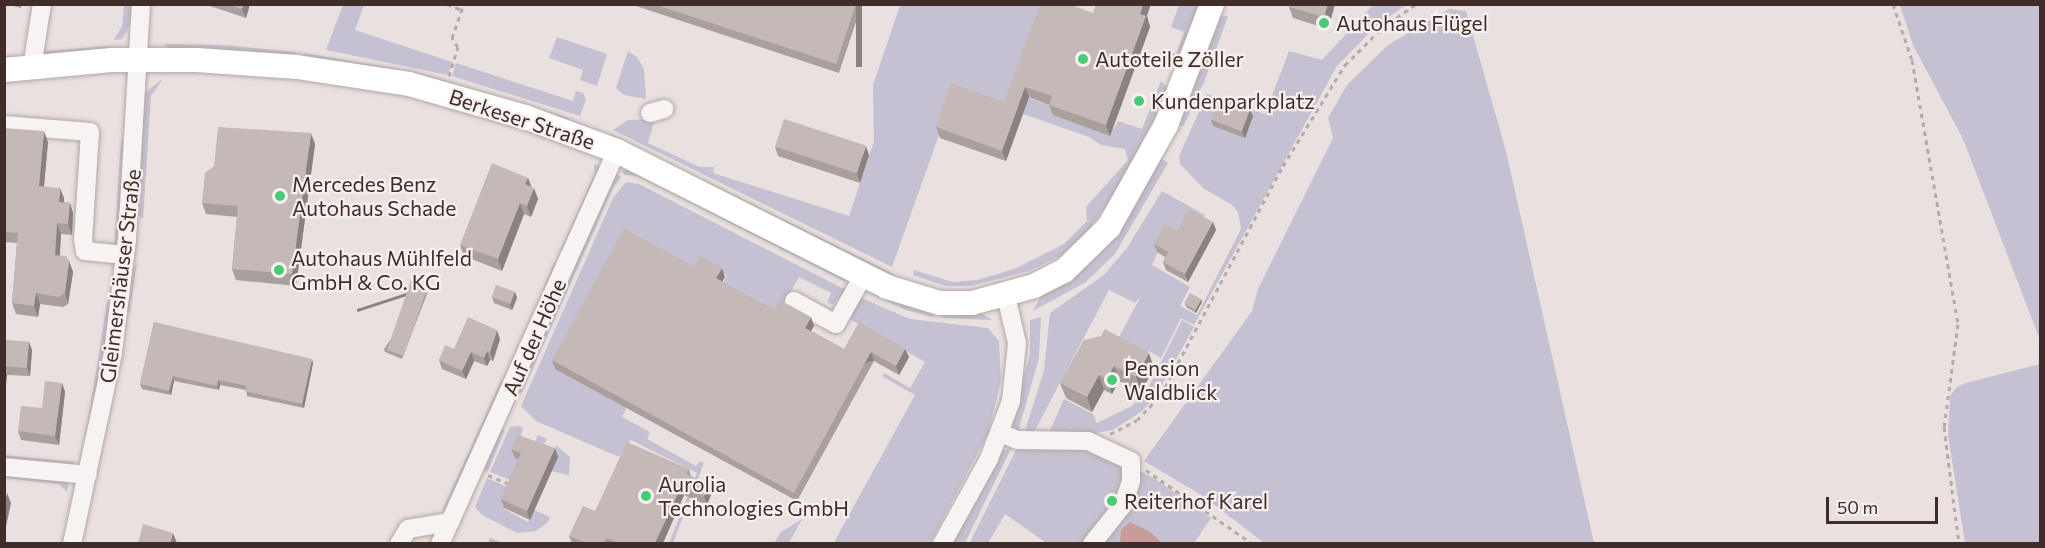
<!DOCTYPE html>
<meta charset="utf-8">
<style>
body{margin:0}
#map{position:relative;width:2045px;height:548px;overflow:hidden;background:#e9e1e0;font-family:Commissioner,sans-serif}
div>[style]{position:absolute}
.green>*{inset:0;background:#c5c1d2;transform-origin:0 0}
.water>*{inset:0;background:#c89c9b}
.path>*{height:3px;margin-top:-1.5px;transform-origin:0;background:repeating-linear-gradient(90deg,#b5abaa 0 4.5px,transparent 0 9px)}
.roads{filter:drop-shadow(0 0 2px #b3a7a5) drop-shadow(0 0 2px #b3a7a5)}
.minor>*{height:18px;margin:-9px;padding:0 9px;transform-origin:9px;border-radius:9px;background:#f7f3f2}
.major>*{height:24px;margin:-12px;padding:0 12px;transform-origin:12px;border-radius:12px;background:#fff}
.wall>*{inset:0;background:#a99f9d}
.shaded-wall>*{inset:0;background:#8a8280;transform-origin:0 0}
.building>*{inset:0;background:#c5b9b7;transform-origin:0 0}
.dots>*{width:16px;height:16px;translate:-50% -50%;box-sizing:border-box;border:3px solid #f6f0ef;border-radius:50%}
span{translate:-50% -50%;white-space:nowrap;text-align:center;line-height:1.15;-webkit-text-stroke:4.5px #f6f0ef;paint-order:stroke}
.poi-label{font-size:21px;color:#402c29}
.left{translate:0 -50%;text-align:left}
.street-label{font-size:21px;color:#402c29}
.frame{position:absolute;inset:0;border:6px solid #402c29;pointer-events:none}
.scale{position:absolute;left:1826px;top:497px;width:112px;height:27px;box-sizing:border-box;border:3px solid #402c29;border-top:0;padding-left:8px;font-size:18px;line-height:21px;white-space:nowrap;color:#402c29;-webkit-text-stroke:4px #f6f0ef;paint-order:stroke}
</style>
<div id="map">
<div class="green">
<i style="clip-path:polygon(124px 5px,132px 5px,130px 25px,122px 39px,114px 40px,122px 26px)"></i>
<i style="clip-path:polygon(343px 5px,364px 5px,355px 30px,452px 62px,448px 75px,326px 50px)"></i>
<i style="clip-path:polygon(900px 5px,1045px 5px,1013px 92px,1114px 129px,1118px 121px,1142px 129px,1161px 81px,1169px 91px,1115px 194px,1086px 233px,1062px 255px,1029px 271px,971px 286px,945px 286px,913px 275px,914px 270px,953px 282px,977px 280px,1014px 269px,1064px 244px,1087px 221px,1086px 207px,1128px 160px,1125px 149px,1101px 145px,1089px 137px,955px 90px,892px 267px,613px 130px,628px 120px,655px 119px,648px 143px,700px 167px,714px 167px,713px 173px,849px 216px,874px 141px,873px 85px)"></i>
<i style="clip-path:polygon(1179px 5px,1200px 5px,1179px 65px,1169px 61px,1164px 51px,1176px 54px,1184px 32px,1171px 27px)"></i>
<i style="clip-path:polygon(1373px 5px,1406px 5px,1376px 26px,1337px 66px,1194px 325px,1181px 318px,1161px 358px,1149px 351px,1147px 354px,1118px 339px,1141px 296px,1135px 303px,1109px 290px,1034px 432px,1025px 431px,1044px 370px,1050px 313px,1104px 275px,1127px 248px,1162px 191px,1205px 215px,1180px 238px,1167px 232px,1152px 265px,1190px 287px,1180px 306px,1197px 315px,1241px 229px,1238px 212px,1231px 204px,1204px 189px,1180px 164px,1179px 156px,1207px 94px,1265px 114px,1289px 51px,1322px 60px)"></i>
<i style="clip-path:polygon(1900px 5px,2040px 5px,2040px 340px,1963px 139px,1913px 45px)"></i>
<i style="clip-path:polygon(1449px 9px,1466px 11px,1506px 151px,1594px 543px,1264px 543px,1203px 496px,1144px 461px,1252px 311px,1258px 289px,1333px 138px,1328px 118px,1347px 85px,1388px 45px)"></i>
<i style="clip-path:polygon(1228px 16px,1205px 80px,1183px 127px,1176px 122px,1216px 17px)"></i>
<i style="clip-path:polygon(557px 37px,607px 54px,597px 86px,580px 80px,583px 70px,549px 58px)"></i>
<i style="clip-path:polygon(164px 44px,223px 45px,296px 52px,295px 58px,169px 49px)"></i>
<i style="clip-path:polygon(110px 46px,110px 51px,48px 57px,45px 51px)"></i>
<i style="clip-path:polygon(628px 51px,637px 57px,644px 69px,646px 99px,624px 95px,616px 88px)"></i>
<i style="clip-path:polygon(304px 53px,419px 73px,572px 119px,559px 120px,303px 59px)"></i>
<i style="clip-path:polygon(456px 63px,573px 101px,576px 91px,583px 93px,586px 99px,580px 116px,452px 76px)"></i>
<i style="clip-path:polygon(163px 79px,151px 96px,143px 219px,136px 213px,144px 93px)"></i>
<i style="clip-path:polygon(612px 135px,892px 273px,890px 279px,612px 141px)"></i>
<i style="clip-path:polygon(128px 140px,119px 248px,114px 248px,121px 141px)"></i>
<i style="clip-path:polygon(1159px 157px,1168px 163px,1115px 254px,1086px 282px,1033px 311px,1042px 294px,1086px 267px,1103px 249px)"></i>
<i style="clip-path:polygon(594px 164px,601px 167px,565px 253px,560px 251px,595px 174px)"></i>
<i style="clip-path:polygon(629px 169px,844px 274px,846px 282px,638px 176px,625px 175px,621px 171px)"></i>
<i style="clip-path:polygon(617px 174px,621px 177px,613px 188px,522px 393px,517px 391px)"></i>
<i style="clip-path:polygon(626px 182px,639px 184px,846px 290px,833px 305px,827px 302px,831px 293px,799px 277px,777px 315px,722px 285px,727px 275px,704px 262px,698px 273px,627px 234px,554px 368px,627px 407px,622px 417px,650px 432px,647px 439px,696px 466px,700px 461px,704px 463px,673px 543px,669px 543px,697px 473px,631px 440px,619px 457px,536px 421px,521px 406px,613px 198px)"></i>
<i style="left:554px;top:263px;width:5px;height:120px;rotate:22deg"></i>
<i style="clip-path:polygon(137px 264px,130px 312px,125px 311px,131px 270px)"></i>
<i style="clip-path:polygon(870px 286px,934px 311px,933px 317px,906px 310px,862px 289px)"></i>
<i style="clip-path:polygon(857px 296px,910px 319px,988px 328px,999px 341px,1001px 381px,988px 434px,930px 543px,833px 544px,915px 395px,882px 376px,884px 373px,910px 388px,925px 362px,846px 317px)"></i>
<i style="clip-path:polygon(107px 302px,113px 303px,101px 383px,85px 441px)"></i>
<i style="clip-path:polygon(943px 311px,979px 312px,992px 320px,943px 318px)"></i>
<i style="clip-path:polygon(1041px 317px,1039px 358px,1018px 432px,1010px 423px,1030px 355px,1030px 320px)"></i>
<i style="clip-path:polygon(1182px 320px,1194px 327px,1156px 395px,1142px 411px,1113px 430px,1085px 435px,1048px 435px,1064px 399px,1093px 414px,1097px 423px,1132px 406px,1147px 390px)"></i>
<i style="clip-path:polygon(2040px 364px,2040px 543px,1965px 543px,1948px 435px,1950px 396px,1957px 387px,1966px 383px)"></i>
<i style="clip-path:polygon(501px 381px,506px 383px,446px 509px,442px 511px)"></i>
<i style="clip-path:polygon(518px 426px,523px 428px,521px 436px,535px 442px,538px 435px,547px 439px,541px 449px,524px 462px,515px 482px,490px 472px,510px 427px)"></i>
<i style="left:500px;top:428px;width:5px;height:45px;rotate:22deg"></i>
<i style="clip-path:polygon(556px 445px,570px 457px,569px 475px,551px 471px)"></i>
<i style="clip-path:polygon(1018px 446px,1086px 446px,1154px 478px,1211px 518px,1194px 543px,1048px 544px,1005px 514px,988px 543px,969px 544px)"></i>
<i style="clip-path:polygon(1012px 447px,965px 543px,949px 544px,1000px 452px)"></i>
<i style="clip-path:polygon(4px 455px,65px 461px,74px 461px,73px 466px,5px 460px)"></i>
<i style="clip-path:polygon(4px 473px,69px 482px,67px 492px,59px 484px,5px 478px)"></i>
<i style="clip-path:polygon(487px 478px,512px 489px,504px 509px,528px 522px,534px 510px,550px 517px,548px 522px,536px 531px,517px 533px,482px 515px,475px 507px)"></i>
<i style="clip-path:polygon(802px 519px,789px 543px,774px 543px,781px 532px)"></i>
</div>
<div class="water">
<i style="clip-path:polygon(1130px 522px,1149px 531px,1162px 543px,1120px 543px,1121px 530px)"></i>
</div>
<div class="path">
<i style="left:447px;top:4px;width:16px;rotate:22deg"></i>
<i style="left:1893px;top:4px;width:59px;rotate:71.3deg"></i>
<i style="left:1912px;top:60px;width:268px;rotate:80.1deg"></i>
<i style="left:1958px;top:324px;width:104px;rotate:97.7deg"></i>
<i style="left:1944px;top:427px;width:118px;rotate:82.7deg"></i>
<i style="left:449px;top:76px;width:30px;rotate:-73deg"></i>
<i style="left:458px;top:47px;width:11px;rotate:-124deg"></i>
<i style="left:452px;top:38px;width:36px;rotate:-71deg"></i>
<i style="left:1110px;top:434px;width:30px;rotate:-27deg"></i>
<i style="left:1137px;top:420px;width:35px;rotate:-46deg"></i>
<i style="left:1161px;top:395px;width:259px;rotate:-62deg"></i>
<i style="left:1283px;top:166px;width:119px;rotate:-58.5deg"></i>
<i style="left:1345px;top:65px;width:52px;rotate:-45deg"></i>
<i style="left:1382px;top:28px;width:42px;rotate:-35.2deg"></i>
<i style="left:1146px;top:470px;width:130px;rotate:34.7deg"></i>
<i style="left:488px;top:475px;width:23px;rotate:23deg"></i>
</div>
<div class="roads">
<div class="minor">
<i style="left:32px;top:67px;width:64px;rotate:-81deg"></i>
<i style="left:650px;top:113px;width:15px;rotate:-16deg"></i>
<i style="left:4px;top:125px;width:86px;rotate:4.7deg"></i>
<i style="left:90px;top:132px;width:107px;rotate:93.7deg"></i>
<i style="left:83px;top:239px;width:12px;rotate:81deg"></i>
<i style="left:85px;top:251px;width:40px;rotate:5.7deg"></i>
<i style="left:794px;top:301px;width:48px;rotate:28.7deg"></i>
<i style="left:836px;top:324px;width:55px;rotate:-60.6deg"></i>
<i style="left:1000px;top:433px;width:18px;rotate:22deg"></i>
<i style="left:1017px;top:440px;width:71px;rotate:0.8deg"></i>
<i style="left:1088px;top:441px;width:47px;rotate:24.9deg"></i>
<i style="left:1131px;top:461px;width:20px;rotate:90deg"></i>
<i style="left:1131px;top:481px;width:25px;rotate:108deg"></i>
<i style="left:1123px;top:505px;width:50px;rotate:128.5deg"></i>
<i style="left:4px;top:467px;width:84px;rotate:5.4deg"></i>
<i style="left:72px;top:544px;width:196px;rotate:-77.9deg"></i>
<i style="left:113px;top:352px;width:114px;rotate:-82.9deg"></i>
<i style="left:127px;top:239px;width:235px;rotate:-86.6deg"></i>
<i style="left:399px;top:544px;width:17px;rotate:-59deg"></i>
<i style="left:408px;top:529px;width:43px;rotate:-9.5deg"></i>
<i style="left:440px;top:544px;width:431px;rotate:-65.8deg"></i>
<i style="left:942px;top:544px;width:97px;rotate:-61.1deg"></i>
<i style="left:989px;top:459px;width:62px;rotate:-69.2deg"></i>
<i style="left:1011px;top:401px;width:58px;rotate:-84.1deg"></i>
<i style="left:1017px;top:343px;width:48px;rotate:-103.2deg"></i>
</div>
<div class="major">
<i style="left:4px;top:70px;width:108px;rotate:-5.3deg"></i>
<i style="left:112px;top:60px;width:85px"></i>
<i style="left:197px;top:60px;width:100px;rotate:4deg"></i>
<i style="left:297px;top:67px;width:113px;rotate:8.6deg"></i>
<i style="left:409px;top:84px;width:121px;rotate:15.9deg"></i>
<i style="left:525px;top:117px;width:98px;rotate:20.3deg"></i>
<i style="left:617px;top:151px;width:302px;rotate:26.7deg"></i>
<i style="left:887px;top:287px;width:55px;rotate:16.8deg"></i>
<i style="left:940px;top:303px;width:32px"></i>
<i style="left:972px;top:303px;width:64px;rotate:-15.3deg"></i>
<i style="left:1034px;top:286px;width:34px;rotate:-27deg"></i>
<i style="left:1064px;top:271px;width:63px;rotate:-44.4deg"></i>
<i style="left:1109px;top:227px;width:117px;rotate:-60.8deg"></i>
<i style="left:1166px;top:125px;width:129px;rotate:-69.2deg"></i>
</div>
</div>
<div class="wall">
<i style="clip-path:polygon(4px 4px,22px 4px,21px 8px)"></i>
<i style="clip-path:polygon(204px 4px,250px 4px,246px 18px)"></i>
<i style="clip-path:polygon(630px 4px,862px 4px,839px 73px)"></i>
<i style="clip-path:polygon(1335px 4px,1328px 29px,1293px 18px,1289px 7px)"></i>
<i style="clip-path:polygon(1093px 13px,1147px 16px,1150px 27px,1110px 136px,1053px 115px,1049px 105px,1029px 97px,1006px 161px,940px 138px,936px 127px,1004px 102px)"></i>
<i style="clip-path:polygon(1250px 110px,1253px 116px,1245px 138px,1213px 126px,1211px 120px)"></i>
<i style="clip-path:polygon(4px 128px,48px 142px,44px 186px,64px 198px,64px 202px,70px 203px,73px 213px,72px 235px,61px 234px,60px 256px,69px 261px,73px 272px,68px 304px,63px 307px,40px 304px,38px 317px,16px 314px,12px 303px,17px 243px,4px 242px)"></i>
<i style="clip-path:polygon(315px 144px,296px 286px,236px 280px,232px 269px,237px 217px,206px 214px,202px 203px)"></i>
<i style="clip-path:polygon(775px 147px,869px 155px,860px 183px,778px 156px)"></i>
<i style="clip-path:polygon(528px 178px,531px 186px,538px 199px,531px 217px,524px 214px,502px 271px,464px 256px,460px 245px)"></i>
<i style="clip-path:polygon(1213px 222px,1216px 230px,1188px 282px,1166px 270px,1163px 262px,1165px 257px,1157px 252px,1154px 244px,1177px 231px)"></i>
<i style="clip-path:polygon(694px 267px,725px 277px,722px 282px,774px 310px,814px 326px,811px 331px,844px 349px,905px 349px,909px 357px,899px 375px,874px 361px,797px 501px,555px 369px,552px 360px)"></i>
<i style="clip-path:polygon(428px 286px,429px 289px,402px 359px,385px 352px,384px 349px)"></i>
<i style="clip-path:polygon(515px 292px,517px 298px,512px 310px,494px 303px,492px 297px)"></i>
<i style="clip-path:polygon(1201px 299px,1202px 302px,1196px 313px,1186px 307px,1185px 304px)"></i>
<i style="clip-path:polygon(154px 322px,313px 363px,304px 408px,247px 396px,246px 390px,220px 385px,219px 390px,174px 381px,171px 395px,142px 389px,140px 384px)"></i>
<i style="clip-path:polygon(500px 339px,493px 361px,490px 360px,487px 366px,474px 361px,466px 379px,442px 369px,439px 360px,454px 349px)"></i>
<i style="clip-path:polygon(4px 340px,29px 342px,32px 350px,30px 376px,7px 375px,5px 394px)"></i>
<i style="clip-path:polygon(1084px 340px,1154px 368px,1141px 392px,1119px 381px,1112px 394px,1104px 390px,1092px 412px,1066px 398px,1060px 383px)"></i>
<i style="clip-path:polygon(62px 383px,65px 392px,59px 445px,21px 440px,18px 431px,42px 408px)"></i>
<i style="clip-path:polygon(511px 449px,558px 457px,530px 520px,504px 508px,501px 499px,518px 460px,515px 458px)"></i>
<i style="clip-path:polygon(689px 469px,691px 476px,709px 484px,712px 492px,707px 505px,684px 495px,663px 543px,572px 543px,569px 536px,595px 511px)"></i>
</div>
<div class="shaded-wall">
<i style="clip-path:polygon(244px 4px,250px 4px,246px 18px,242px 9px)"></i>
<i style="left:856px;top:4px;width:6px;height:63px"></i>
<i style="clip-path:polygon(1143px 4px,1151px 4px,1147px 16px,1150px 27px,1110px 136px,1106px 125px)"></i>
<i style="clip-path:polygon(1328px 4px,1335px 4px,1328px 29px,1324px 17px)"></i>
<i style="clip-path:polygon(1025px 87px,1029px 97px,1006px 161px,1002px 151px)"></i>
<i style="clip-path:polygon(1250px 110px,1253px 116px,1245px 138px,1242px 132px)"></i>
<i style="clip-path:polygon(44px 131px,48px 142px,43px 197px,39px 186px)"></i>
<i style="clip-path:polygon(311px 133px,315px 144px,296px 286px,292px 274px)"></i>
<i style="clip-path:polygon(866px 146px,869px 155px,860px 183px,857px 174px)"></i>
<i style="clip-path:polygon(528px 178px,532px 189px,525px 184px)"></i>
<i style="clip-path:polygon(60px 188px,64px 198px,63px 212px,59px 202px)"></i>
<i style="clip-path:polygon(534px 188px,538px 199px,531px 217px,527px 206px)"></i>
<i style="clip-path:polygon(70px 203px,73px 213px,72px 235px,68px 224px)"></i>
<i style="clip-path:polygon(520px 203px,524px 214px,502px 271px,498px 259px)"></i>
<i style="clip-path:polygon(1213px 222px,1216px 230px,1188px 282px,1185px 274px)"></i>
<i style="clip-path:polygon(57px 223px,61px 234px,59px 266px,55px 255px)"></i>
<i style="clip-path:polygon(69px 261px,73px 272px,68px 304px,65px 293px)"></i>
<i style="clip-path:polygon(722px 268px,725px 277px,719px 287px,716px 278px)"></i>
<i style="left:428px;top:286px;width:3px;height:75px;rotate:72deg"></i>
<i style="clip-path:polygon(515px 292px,517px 298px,512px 310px,510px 304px)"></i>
<i style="clip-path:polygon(36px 293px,40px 304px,38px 317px,34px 306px)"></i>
<i style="clip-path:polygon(1201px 299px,1202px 302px,1196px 313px,1195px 310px)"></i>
<i style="clip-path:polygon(811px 317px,814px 326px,808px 336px,805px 328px)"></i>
<i style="clip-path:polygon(497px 330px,500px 339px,493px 361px,490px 352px)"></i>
<i style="clip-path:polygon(29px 342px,32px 350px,30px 376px,27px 368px)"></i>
<i style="clip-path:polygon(905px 349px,909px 357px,899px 375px,896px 366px)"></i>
<i style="clip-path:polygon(487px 351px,490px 360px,487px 366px,484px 358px)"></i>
<i style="clip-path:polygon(471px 352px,474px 361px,466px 379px,462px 371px)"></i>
<i style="left:871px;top:352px;width:9px;height:161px;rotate:72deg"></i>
<i style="clip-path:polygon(1149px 353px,1154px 368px,1141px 392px,1136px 377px)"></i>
<i style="clip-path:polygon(312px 359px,313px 363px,304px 408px,302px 404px)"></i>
<i style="clip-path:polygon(1114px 366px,1119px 381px,1112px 394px,1107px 379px)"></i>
<i style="clip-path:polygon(4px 368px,7px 375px,5px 394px,4px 392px)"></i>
<i style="clip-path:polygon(1099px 375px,1104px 390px,1092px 412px,1087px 397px)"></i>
<i style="clip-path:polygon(173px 376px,174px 381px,171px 395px,169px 391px)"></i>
<i style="clip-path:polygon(218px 380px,220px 385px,219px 390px,217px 386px)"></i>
<i style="clip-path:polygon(62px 383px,65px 392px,59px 445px,55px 436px)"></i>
<i style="clip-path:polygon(555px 448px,558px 457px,530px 520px,527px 511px)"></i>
<i style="clip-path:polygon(709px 484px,712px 492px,707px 505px,704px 496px)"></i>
<i style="clip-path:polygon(681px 487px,684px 495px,663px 543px,655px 543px)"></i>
<i style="clip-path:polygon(7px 493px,11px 503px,4px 536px,4px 506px)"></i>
<i style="clip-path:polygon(173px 533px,177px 543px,170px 543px)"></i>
</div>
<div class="building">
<i style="clip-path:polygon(227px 4px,244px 4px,242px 9px)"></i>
<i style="clip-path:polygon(653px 4px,856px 4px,836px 64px)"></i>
<i style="clip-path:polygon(1040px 4px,1069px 4px,1093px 13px,1096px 4px,1143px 4px,1140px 14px,1146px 16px,1106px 125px,1049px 105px,1052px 96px,1025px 87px,1002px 151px,936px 127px,951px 83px,1004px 102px)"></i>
<i style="clip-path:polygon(1289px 4px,1328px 4px,1324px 17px,1289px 7px)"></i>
<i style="left:1219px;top:98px;width:33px;height:23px;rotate:21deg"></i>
<i style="left:784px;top:119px;width:86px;height:29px;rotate:18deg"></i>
<i style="clip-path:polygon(218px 127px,311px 133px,292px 274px,232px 269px,238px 206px,202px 203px,205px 173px,214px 166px)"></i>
<i style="clip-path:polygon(4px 128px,44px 131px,39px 186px,60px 188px,59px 202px,70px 203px,68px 224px,57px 223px,55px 255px,66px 256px,69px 261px,65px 293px,59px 297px,36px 293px,34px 306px,12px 303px,18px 233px,4px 232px)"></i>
<i style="clip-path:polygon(492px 163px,528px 178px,525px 184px,534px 188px,527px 206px,520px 203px,498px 259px,460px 245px)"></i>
<i style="clip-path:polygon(1189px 209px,1213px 222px,1185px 274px,1163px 262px,1168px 252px,1154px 244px,1165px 224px,1177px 231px)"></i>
<i style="clip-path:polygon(624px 228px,694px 267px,700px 256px,722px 268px,716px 278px,774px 310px,780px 300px,811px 317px,805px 328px,844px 349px,859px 322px,905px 349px,896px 366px,871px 352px,794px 493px,552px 360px)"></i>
<i style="left:411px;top:280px;width:18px;height:74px;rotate:19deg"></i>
<i style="left:496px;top:285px;width:20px;height:13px;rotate:20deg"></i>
<i style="left:1190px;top:293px;width:13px;height:12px;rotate:29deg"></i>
<i style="clip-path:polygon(468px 317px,497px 330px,490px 352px,487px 351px,484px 358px,471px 352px,462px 371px,439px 360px,445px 345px,454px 349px)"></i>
<i style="clip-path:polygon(154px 322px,312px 359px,302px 404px,245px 391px,247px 386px,218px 380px,217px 386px,173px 376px,169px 391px,140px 384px)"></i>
<i style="clip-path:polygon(1105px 329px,1149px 353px,1136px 377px,1114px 366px,1107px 379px,1099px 375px,1087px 397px,1060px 383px,1084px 340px,1101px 336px)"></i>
<i style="left:4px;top:340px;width:25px;height:26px;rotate:5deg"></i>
<i style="clip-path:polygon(45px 381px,62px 383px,55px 436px,18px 431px,21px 406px,42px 408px)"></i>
<i style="clip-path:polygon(518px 435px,555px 448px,527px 511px,501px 499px,521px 453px,511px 449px)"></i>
<i style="clip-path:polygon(627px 442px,689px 469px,686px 474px,709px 484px,704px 496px,681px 487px,655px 543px,619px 543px,606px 538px,604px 543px,586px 543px,569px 536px,583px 506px,595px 511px)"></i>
<i style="clip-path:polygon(4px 492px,7px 493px,4px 506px)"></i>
<i style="clip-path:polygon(143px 524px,173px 533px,170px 543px,138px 543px)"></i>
<i style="clip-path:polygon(490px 538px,502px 543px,488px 543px)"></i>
</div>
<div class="dots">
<i style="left:1324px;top:23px;background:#47cb76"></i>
<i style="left:1083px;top:59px;background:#47cb76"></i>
<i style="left:1139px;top:101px;background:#47cb76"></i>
<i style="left:280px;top:196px;background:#47cb76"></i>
<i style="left:279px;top:270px;background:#47cb76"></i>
<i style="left:1112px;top:380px;background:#47cb76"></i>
<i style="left:646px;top:496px;background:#47cb76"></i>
<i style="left:1112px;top:501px;background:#47cb76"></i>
</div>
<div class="poi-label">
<span class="left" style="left:1336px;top:23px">Autohaus Flügel</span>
<span class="left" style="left:1095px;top:59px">Autoteile Zöller</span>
<span class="left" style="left:1151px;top:101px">Kundenparkplatz</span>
<span class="left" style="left:292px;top:196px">Mercedes Benz<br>Autohaus Schade</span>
<span class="left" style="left:291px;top:270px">Autohaus Mühlfeld<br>GmbH &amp; Co. KG</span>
<span class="left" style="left:1124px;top:380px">Pension<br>Waldblick</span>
<span class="left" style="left:658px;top:496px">Aurolia<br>Technologies GmbH</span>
<span class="left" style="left:1124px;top:501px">Reiterhof Karel</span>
</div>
<div class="street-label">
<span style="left:522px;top:119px;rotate:18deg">Berkeser Straße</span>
<span style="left:120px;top:276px;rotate:-83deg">Gleimershäuser Straße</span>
<span style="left:534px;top:337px;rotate:-66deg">Auf der Höhe</span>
</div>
<div class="frame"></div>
<div class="scale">50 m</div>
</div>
